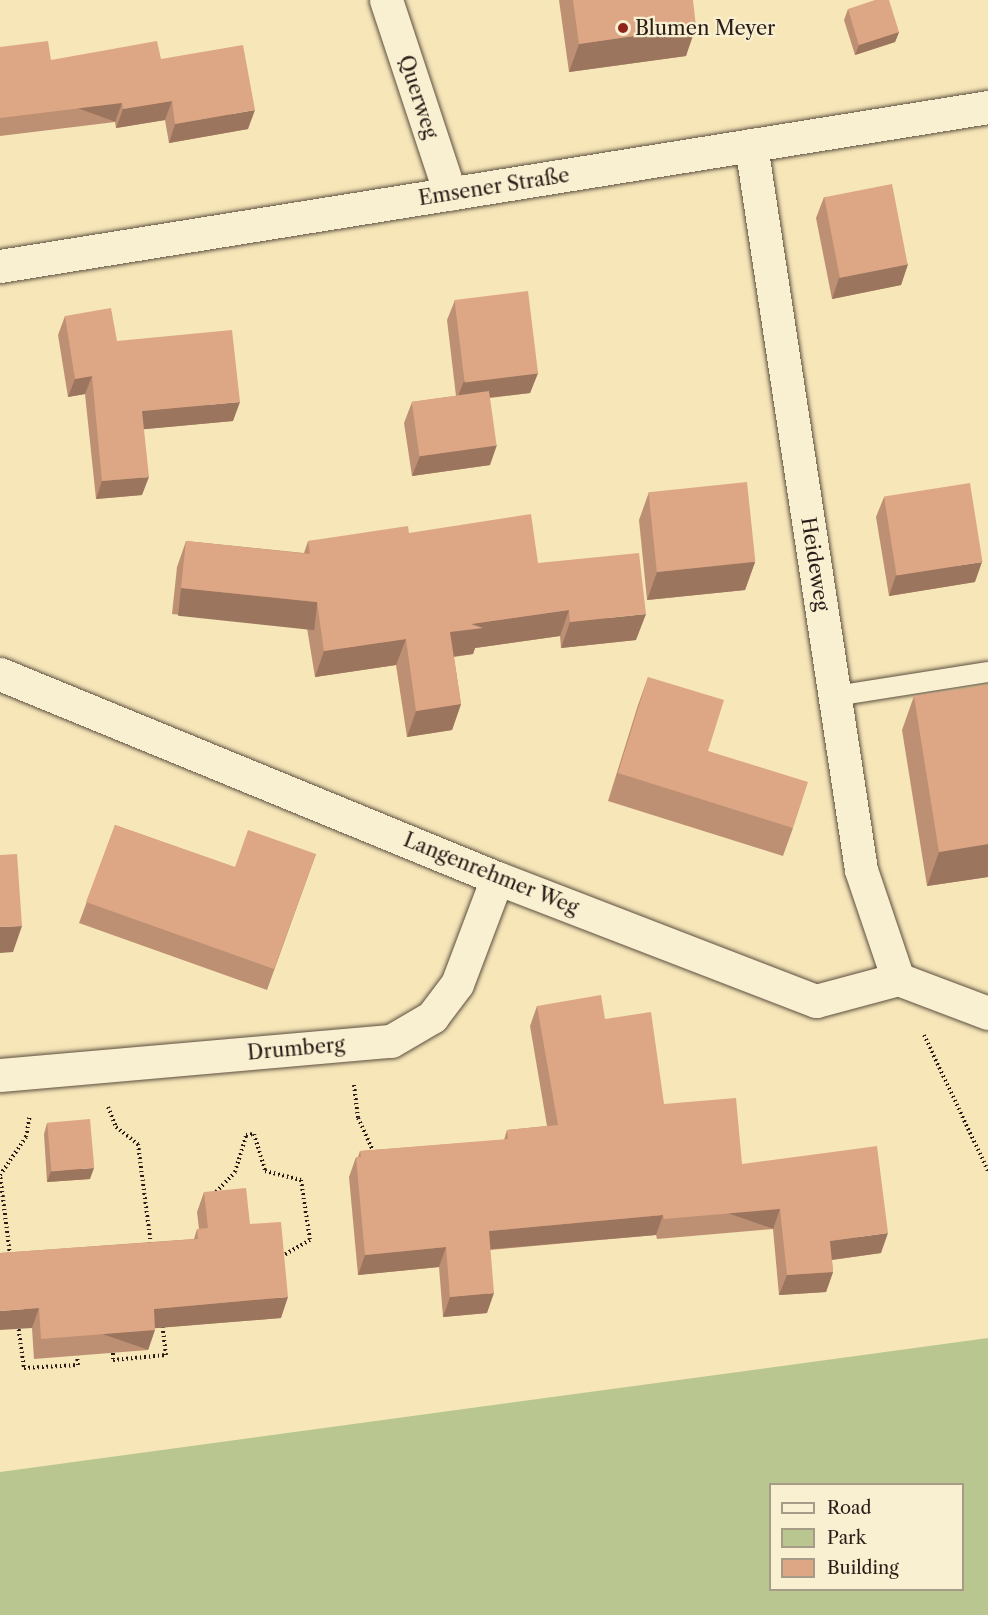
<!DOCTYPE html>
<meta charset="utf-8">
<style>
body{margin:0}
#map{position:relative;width:988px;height:1615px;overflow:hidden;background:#f6e6b8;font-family:"Libre Caslon Text",serif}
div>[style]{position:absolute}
.green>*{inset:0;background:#bac690}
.path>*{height:4px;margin-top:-2px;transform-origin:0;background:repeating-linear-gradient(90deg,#2a1d18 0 1.5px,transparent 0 4.5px)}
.roads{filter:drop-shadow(0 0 2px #5d4f40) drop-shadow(0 0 2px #5d4f40)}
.lane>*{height:20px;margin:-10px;padding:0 10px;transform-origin:10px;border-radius:10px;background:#f9efd1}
.street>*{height:33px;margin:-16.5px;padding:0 16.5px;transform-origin:16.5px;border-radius:16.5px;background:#f9efd1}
.secondary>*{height:33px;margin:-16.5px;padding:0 16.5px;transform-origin:16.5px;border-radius:16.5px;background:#f9efd1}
.wall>*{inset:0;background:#be9073}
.shaded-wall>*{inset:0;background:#9b755e;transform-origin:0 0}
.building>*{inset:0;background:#dda786;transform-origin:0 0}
.dots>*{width:16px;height:16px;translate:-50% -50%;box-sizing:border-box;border:3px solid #f9efd1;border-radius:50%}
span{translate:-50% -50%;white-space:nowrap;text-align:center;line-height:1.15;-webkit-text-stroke:4.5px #f9efd1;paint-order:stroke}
.poi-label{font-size:20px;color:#2a1d18}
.left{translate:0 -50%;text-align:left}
.street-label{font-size:20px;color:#2a1d18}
.legend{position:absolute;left:769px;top:1483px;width:195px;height:108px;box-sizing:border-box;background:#f9efd1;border:2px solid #a69b87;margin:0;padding:8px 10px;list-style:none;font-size:18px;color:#2a1d18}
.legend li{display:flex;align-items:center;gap:12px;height:30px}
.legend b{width:30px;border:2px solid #a69b87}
</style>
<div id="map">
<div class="green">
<i style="clip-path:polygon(evenodd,988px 1338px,988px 1615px,0 1615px,0 1472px,988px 1338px,962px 1484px,962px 1590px,770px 1590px,770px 1484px,962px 1484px)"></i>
</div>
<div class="path">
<i style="left:924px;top:1035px;width:150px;rotate:64.8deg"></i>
<i style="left:354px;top:1085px;width:33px;rotate:83deg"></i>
<i style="left:358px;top:1118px;width:41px;rotate:65.3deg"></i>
<i style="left:108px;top:1107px;width:22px;rotate:68deg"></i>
<i style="left:116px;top:1127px;width:28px;rotate:38deg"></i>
<i style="left:138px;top:1144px;width:103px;rotate:82.7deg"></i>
<i style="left:216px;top:1192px;width:28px;rotate:-46deg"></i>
<i style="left:235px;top:1172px;width:39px;rotate:-73deg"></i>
<i style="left:246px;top:1135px;width:8px;rotate:-7deg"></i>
<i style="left:254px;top:1134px;width:39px;rotate:73deg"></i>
<i style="left:265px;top:1171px;width:37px;rotate:14deg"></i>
<i style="left:301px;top:1180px;width:61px;rotate:81.5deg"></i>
<i style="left:310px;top:1240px;width:34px;rotate:150deg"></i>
<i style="left:10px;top:1255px;width:81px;rotate:-97.1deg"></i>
<i style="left:0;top:1175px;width:46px;rotate:-55.6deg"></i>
<i style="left:26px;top:1137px;width:22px;rotate:-80deg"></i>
<i style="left:18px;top:1325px;width:43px;rotate:82.1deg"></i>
<i style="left:24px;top:1368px;width:54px;rotate:-3.2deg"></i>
<i style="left:78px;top:1365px;width:9px;rotate:-96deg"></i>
<i style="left:113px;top:1353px;width:7px;rotate:90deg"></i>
<i style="left:113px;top:1360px;width:53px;rotate:-5.4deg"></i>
<i style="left:166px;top:1355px;width:31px;rotate:-97deg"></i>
</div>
<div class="roads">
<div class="lane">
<i style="left:835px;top:696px;width:155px;rotate:-8.9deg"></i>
</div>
<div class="street">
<i style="left:386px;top:0;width:204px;rotate:71.7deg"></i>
<i style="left:751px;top:145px;width:733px;rotate:81.37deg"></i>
<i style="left:861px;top:870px;width:115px;rotate:71.3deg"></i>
<i style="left:0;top:674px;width:537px;rotate:22.32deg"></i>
<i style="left:497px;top:878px;width:342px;rotate:21.1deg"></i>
<i style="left:816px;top:1001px;width:85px;rotate:-15deg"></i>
<i style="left:898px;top:979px;width:96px;rotate:20.7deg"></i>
<i style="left:0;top:1075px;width:392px;rotate:-5deg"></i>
<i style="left:391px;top:1041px;width:48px;rotate:-30.3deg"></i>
<i style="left:432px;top:1017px;width:41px;rotate:-52.9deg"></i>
<i style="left:457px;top:984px;width:113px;rotate:-69.3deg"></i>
</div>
<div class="secondary">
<i style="left:0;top:266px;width:1001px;rotate:-9.14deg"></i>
</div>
</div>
<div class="wall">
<i style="clip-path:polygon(559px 0,693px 0,686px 56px,569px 72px)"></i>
<i style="clip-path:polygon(848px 9px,899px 32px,895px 42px,855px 55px,844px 20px)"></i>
<i style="clip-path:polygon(0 47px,51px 60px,161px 59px,248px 129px,169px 143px,165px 120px,116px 128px,115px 122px,0 136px)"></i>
<i style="clip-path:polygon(824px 197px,908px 264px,901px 285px,832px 299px,816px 218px)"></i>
<i style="clip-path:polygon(455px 300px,538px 373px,530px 393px,490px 398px,490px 465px,412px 476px,404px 423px,412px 402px,456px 396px,447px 320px)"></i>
<i style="clip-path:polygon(65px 316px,117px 341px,233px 421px,144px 429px,142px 495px,96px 499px,85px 394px,68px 397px,58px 335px)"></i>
<i style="clip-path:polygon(649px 492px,755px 562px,745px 590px,647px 600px,639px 520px)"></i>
<i style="clip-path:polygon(884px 497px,975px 582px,889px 596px,876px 517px)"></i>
<i style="clip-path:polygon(409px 533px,538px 563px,636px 640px,561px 648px,560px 636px,475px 648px,473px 654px,454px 657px,461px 704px,452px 730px,407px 737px,396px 665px,315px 677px,307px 628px,172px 614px,177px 567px,186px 541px,304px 553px,308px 541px)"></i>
<i style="clip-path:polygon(648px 677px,708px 751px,793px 828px,783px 856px,608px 801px,638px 705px)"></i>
<i style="clip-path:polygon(988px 685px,988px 877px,927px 886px,902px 730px,914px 696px)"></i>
<i style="clip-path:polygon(115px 825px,234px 867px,316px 854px,267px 990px,79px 923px)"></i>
<i style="clip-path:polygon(537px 1006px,605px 1019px,664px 1104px,742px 1164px,881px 1253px,832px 1260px,833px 1272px,826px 1292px,779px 1295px,773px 1229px,657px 1239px,656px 1235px,490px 1250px,487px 1313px,443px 1317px,439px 1267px,358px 1275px,349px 1177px,356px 1157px,358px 1157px,360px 1151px,504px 1140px,507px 1130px,547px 1126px,530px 1026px)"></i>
<i style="clip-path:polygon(47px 1123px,90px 1179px,47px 1182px,44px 1134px)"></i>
<i style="clip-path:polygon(204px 1192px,250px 1224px,281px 1318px,155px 1328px,148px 1350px,34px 1359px,32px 1328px,0 1253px,194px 1239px,197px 1229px,199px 1229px,197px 1212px)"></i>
</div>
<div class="shaded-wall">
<i style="clip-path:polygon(696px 27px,686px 56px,569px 72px,579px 44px)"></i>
<i style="clip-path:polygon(899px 32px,895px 42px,855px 55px,859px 45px)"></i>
<i style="clip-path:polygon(172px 101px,165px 120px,116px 128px,123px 109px)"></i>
<i style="left:122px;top:103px;width:20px;height:123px;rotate:110deg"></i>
<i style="clip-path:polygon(255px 110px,248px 129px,169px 143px,175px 124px)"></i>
<i style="clip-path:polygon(908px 264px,901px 285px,832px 299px,839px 278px)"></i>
<i style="clip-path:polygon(538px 373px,530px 393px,456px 401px,464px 381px)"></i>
<i style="clip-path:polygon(92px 376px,85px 394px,68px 397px,75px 379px)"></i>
<i style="clip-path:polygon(240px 402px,233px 421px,136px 430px,142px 411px)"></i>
<i style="clip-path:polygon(497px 445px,490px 465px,412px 476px,420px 456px)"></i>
<i style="clip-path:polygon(149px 477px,142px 495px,96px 499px,102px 481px)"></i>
<i style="clip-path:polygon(755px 562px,745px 590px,647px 600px,657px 572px)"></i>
<i style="clip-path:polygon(982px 562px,975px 582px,889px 596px,896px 575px)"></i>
<i style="left:181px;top:588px;width:137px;height:28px;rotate:6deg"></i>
<i style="clip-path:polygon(569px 610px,560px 636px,475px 648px,473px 654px,441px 658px,450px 632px,471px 624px)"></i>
<i style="clip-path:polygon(646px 614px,636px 640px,561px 648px,570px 622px)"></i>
<i style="clip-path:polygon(406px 639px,396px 665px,315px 677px,324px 651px)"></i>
<i style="clip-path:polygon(461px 704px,452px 730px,407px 737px,416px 711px)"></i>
<i style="clip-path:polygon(988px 844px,988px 877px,927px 886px,939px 852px)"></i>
<i style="clip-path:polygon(22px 926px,13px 952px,0 953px,0 927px)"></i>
<i style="clip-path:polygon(94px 1168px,90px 1179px,47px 1182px,51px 1171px)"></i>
<i style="left:780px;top:1209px;width:21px;height:116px;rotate:109deg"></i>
<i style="clip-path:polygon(663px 1215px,656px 1235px,481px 1250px,489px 1231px)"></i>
<i style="clip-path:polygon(888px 1233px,881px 1253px,823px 1261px,830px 1241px)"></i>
<i style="clip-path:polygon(446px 1247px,439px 1267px,358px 1275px,365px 1255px)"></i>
<i style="clip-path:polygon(833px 1272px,826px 1292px,779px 1295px,787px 1275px)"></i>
<i style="clip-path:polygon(494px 1293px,487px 1313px,443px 1317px,450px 1297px)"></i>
<i style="clip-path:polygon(288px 1297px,281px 1318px,146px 1329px,154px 1309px)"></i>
<i style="clip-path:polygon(39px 1308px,32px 1328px,0 1330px,0 1311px)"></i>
<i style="left:155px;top:1330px;width:21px;height:114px;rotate:109deg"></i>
</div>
<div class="building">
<i style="clip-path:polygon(573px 0,693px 0,696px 27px,579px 44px)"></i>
<i style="clip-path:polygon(875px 0,889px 0,899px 32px,859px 45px,848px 9px)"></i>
<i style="clip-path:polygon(48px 41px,51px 60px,157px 41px,161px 59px,243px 45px,255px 110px,175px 124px,172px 101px,123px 109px,122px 103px,0 118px,0 47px)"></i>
<i style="left:892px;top:184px;width:82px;height:69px;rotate:79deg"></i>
<i style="left:528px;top:291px;width:83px;height:74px;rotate:83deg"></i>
<i style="clip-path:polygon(111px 308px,117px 341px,232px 330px,240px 402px,142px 411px,149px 477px,102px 481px,92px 376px,75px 379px,65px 316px)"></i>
<i style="left:489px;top:391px;width:55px;height:78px;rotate:82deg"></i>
<i style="left:747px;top:482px;width:80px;height:99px;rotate:84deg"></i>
<i style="left:970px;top:483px;width:80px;height:87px;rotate:81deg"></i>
<i style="clip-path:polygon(531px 514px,538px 563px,639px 553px,646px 614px,570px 622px,569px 610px,471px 624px,483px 628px,450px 632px,461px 704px,416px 711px,406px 639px,324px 651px,317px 602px,181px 588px,186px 541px,310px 554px,308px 541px,408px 526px,409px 533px)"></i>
<i style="clip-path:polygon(648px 677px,724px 700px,708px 751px,808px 782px,793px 828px,618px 773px)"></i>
<i style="clip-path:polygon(988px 685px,988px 844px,939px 852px,914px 696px)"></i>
<i style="clip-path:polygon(115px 825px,235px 867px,248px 830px,316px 854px,274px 969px,86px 902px)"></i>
<i style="clip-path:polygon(17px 854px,22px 926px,0 927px,0 855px)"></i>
<i style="clip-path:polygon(601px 995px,605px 1019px,651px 1012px,664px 1104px,736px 1098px,742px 1164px,877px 1146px,888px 1233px,830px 1241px,833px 1272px,787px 1275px,780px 1209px,664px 1219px,663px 1215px,489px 1231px,494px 1293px,450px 1297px,446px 1247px,365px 1255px,356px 1157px,361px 1157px,360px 1151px,508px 1139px,507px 1130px,558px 1125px,537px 1006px)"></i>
<i style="left:90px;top:1119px;width:49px;height:43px;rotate:85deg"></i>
<i style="clip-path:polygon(246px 1188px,250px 1224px,281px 1222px,288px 1297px,154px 1309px,155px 1330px,41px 1339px,39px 1308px,0 1311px,0 1253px,198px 1239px,197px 1229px,208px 1228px,204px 1192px)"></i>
</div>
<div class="dots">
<i style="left:623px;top:28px;background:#8f2418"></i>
</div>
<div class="poi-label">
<span class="left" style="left:635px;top:28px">Blumen Meyer</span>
</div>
<div class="street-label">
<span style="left:418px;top:97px;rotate:72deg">Querweg</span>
<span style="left:494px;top:187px;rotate:-9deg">Emsener Straße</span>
<span style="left:815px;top:564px;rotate:81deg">Heideweg</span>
<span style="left:491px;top:874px;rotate:22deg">Langenrehmer Weg</span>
<span style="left:296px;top:1049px;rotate:-5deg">Drumberg</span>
</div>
<ul class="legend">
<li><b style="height:8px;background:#f9efd1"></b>Road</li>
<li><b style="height:16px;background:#bac690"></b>Park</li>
<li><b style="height:16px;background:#dda786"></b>Building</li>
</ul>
</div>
